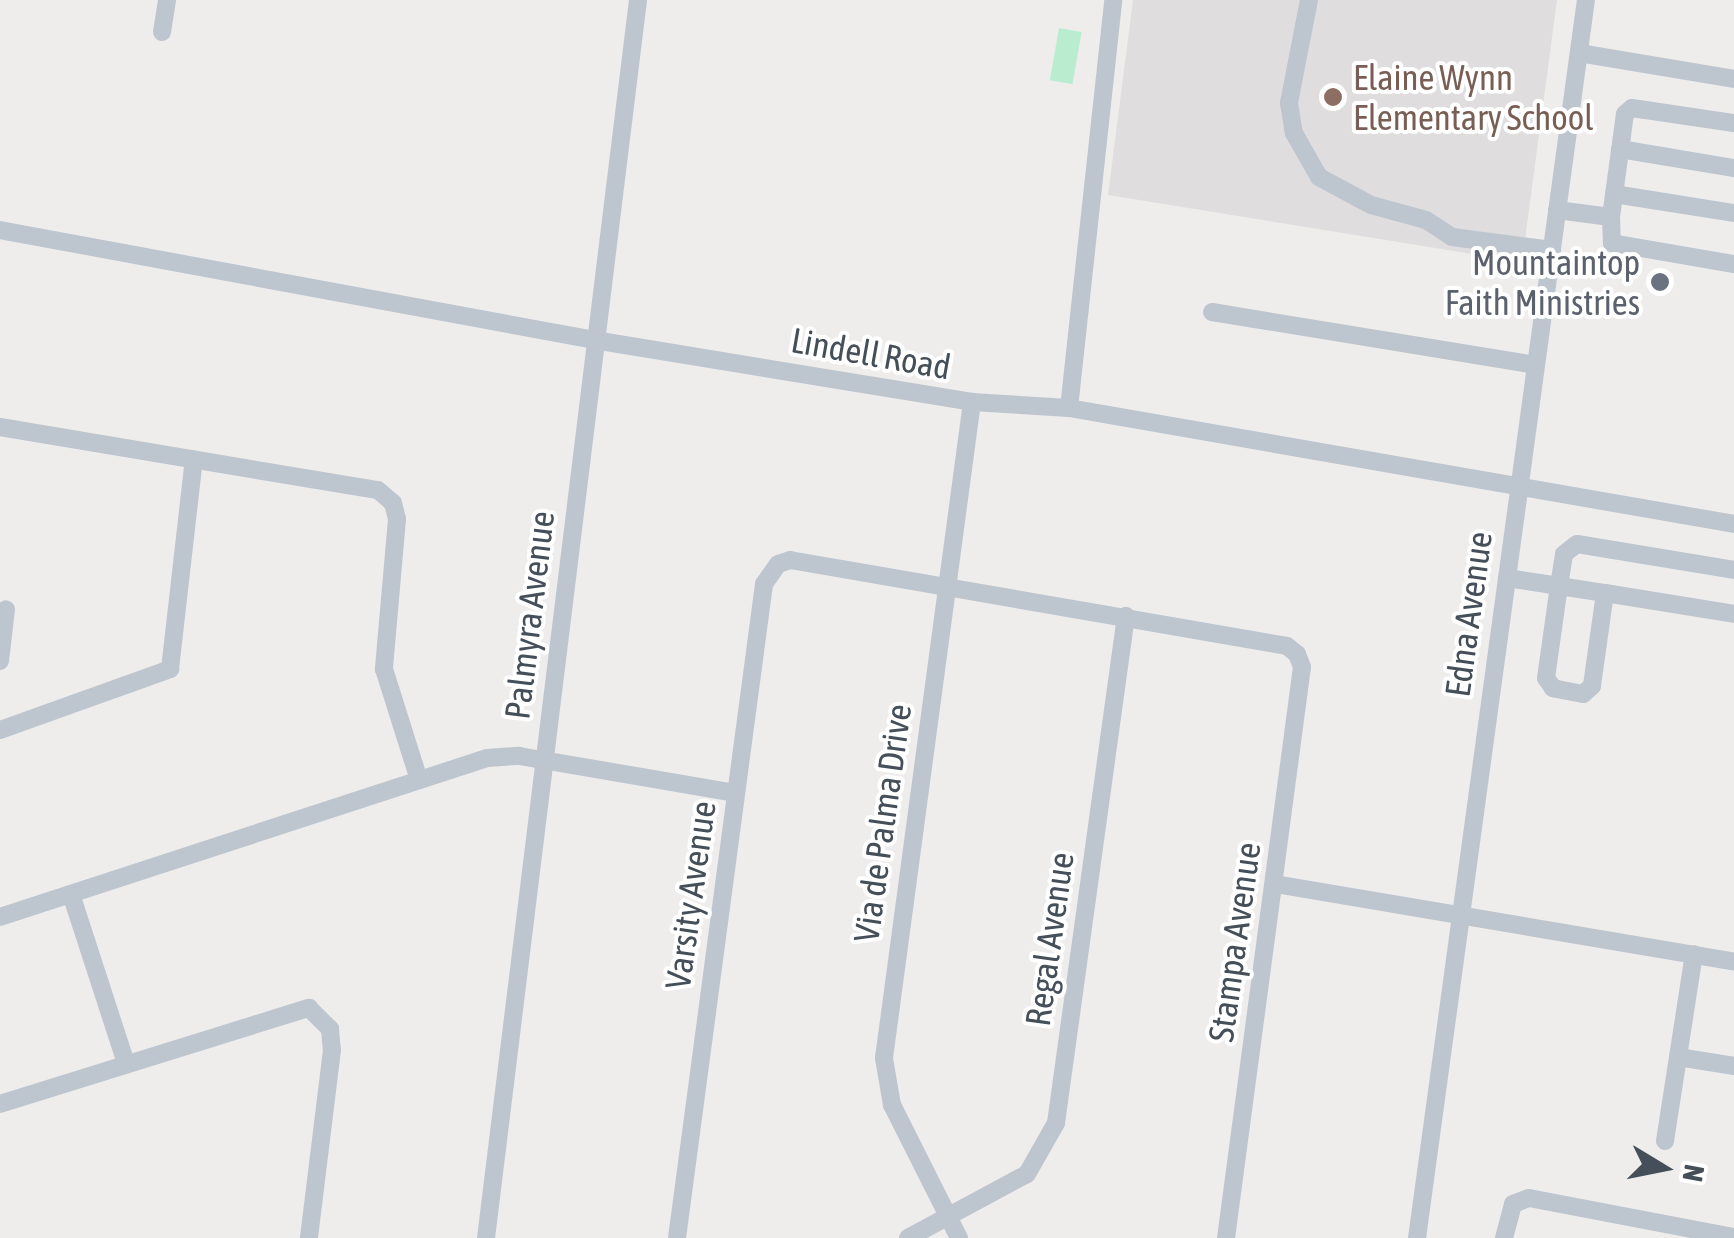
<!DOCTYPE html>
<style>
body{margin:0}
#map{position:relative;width:1734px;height:1238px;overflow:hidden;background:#efecec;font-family:"Asap Condensed",sans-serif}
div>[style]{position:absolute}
.education>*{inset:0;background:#e0ddde}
.green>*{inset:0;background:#baedd0;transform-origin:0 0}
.minor>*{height:18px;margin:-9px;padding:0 9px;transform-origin:9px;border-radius:9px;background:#bdc6cf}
.dots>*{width:28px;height:28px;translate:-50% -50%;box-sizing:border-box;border:5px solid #fff;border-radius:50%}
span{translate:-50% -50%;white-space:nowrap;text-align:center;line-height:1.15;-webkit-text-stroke:8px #fff;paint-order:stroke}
.education-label{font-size:35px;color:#785e54}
.left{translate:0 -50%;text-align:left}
.worship-label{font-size:35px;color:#5b616d}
.right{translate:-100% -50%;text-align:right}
.street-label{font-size:35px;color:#454f59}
.north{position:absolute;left:1614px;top:1118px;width:100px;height:100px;-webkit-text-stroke:8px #fff;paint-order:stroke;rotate:100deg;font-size:28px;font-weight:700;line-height:40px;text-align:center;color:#454f59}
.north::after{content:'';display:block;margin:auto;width:35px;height:45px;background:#454f59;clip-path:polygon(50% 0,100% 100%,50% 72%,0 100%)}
</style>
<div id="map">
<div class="education">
<i style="clip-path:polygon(1133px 0,1557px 0,1522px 262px,1108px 195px)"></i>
</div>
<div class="green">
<i style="left:1059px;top:28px;width:23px;height:53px;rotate:10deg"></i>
</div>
<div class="minor">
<i style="left:1309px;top:0;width:105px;rotate:101deg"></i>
<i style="left:1289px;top:103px;width:30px;rotate:81deg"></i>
<i style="left:1294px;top:133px;width:51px;rotate:60.4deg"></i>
<i style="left:1319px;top:177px;width:59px;rotate:28.3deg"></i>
<i style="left:1371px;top:205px;width:57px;rotate:15.3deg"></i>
<i style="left:1426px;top:220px;width:31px;rotate:33deg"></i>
<i style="left:1452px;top:237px;width:101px;rotate:7.4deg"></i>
<i style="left:162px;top:32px;width:32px;rotate:-81deg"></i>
<i style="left:1579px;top:53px;width:157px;rotate:9.5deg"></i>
<i style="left:1620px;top:149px;width:116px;rotate:9.5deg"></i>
<i style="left:1614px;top:194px;width:121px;rotate:9deg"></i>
<i style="left:1557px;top:210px;width:54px;rotate:7.4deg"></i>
<i style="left:1611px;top:217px;width:104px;rotate:-82.3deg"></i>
<i style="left:1625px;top:114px;width:9px;rotate:-41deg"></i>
<i style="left:1632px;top:108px;width:103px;rotate:8.4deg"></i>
<i style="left:1611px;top:217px;width:26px;rotate:88deg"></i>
<i style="left:1612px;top:243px;width:124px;rotate:9.8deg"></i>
<i style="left:0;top:230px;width:604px;rotate:10.49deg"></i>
<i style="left:594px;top:340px;width:383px;rotate:9.3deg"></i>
<i style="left:972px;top:402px;width:97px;rotate:3.5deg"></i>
<i style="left:1069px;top:408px;width:675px;rotate:9.89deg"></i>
<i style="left:1212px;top:312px;width:328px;rotate:9.3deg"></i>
<i style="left:1069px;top:408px;width:410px;rotate:-83.8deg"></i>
<i style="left:0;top:427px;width:383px;rotate:9.5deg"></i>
<i style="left:378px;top:490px;width:20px;rotate:41deg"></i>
<i style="left:393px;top:503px;width:16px;rotate:76deg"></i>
<i style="left:397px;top:519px;width:151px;rotate:95deg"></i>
<i style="left:384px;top:669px;width:116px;rotate:72.5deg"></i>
<i style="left:1507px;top:578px;width:53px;rotate:8.7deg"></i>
<i style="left:1559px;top:586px;width:32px;rotate:-81deg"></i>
<i style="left:1564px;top:554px;width:16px;rotate:-38deg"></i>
<i style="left:1577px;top:544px;width:159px;rotate:9.4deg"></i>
<i style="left:1605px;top:593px;width:94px;rotate:98deg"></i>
<i style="left:1592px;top:686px;width:12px;rotate:138deg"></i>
<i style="left:1583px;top:694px;width:31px;rotate:-169deg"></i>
<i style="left:1553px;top:688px;width:12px;rotate:-125deg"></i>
<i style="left:1546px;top:678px;width:93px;rotate:-82deg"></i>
<i style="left:1559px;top:586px;width:47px;rotate:8.7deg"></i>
<i style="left:1605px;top:593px;width:131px;rotate:9.2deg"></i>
<i style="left:0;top:661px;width:52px;rotate:-83.4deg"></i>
<i style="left:0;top:730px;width:181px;rotate:-19.7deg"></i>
<i style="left:170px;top:669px;width:211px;rotate:-83.5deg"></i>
<i style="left:1275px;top:884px;width:466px;rotate:9.6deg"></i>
<i style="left:71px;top:894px;width:178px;rotate:72deg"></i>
<i style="left:0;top:917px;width:512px;rotate:-18.08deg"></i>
<i style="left:487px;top:758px;width:32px;rotate:-4deg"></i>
<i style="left:519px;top:756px;width:220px;rotate:9.7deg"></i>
<i style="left:1678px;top:1057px;width:57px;rotate:9.1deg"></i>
<i style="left:0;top:1104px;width:324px;rotate:-17.3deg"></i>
<i style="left:309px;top:1008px;width:30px;rotate:45deg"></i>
<i style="left:330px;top:1029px;width:21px;rotate:85deg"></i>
<i style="left:332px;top:1050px;width:189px;rotate:97deg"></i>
<i style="left:1665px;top:1141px;width:189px;rotate:-81.2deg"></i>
<i style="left:486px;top:1238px;width:1247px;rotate:-83deg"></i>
<i style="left:677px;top:1238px;width:660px;rotate:-82.42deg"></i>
<i style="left:764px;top:584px;width:24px;rotate:-55deg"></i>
<i style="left:778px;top:564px;width:13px;rotate:-18deg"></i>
<i style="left:790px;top:560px;width:504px;rotate:9.82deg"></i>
<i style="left:1287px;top:646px;width:13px;rotate:39deg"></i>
<i style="left:1297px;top:654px;width:14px;rotate:69deg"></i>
<i style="left:1302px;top:667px;width:576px;rotate:97.58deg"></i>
<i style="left:908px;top:1238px;width:135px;rotate:-28.3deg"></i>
<i style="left:1027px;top:1174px;width:59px;rotate:-60.4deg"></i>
<i style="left:1056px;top:1123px;width:512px;rotate:-82.14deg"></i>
<i style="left:959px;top:1238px;width:149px;rotate:-116.7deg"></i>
<i style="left:892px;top:1105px;width:48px;rotate:-99.7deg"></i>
<i style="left:884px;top:1058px;width:662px;rotate:-82.36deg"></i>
<i style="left:1417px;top:1238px;width:1249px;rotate:-82.23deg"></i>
<i style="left:1504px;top:1238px;width:35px;rotate:-75deg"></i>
<i style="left:1513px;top:1204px;width:17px;rotate:-21deg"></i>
<i style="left:1529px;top:1198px;width:209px;rotate:10.8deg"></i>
</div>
<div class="dots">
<i style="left:1333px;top:97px;background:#8d6e63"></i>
<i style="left:1660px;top:282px;background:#6b7280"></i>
</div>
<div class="education-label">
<span class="left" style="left:1353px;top:97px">Elaine Wynn<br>Elementary School</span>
</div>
<div class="worship-label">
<span class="right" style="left:1640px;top:282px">Mountaintop<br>Faith Ministries</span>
</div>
<div class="street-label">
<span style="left:871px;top:353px;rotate:10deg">Lindell Road</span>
<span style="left:1468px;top:614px;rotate:-82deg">Edna Avenue</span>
<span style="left:529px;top:615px;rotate:-83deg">Palmyra Avenue</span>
<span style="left:882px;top:823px;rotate:-82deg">Via de Palma Drive</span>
<span style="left:690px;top:895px;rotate:-82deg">Varsity Avenue</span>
<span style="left:1049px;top:939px;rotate:-82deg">Regal Avenue</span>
<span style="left:1234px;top:942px;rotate:-82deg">Stampa Avenue</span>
</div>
<div class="north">N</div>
</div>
